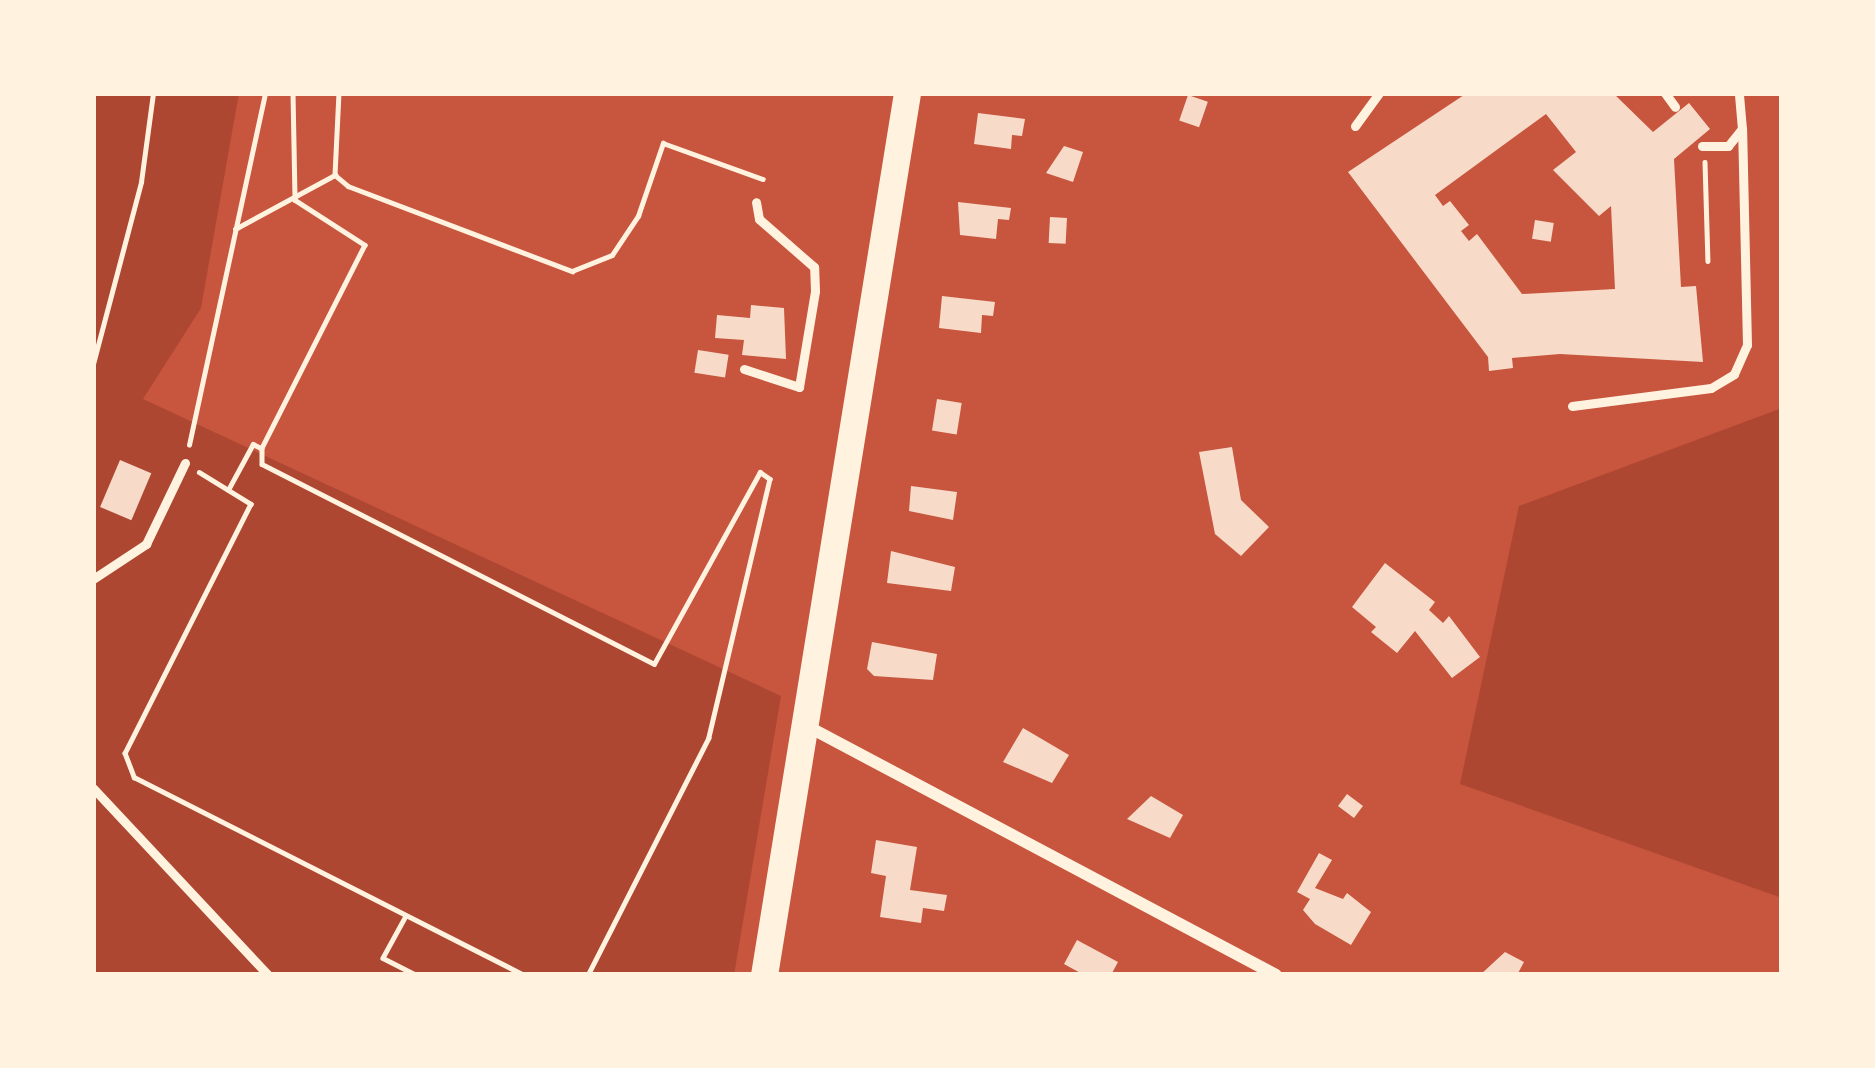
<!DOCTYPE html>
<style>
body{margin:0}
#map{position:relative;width:1875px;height:1068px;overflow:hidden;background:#c8553d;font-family:Jost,sans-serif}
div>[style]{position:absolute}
.green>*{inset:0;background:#ae4732}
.building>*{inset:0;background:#f7dbc8;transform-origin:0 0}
.path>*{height:4.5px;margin:-2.25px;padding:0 2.25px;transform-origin:2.25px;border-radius:2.25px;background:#fff3e0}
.service>*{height:9px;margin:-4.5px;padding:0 4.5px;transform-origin:4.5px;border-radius:4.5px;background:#fff3e0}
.minor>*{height:12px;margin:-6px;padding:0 6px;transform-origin:6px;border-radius:6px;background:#fff3e0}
.trunk>*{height:27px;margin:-13.5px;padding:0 13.5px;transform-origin:13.5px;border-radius:13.5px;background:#fff3e0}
span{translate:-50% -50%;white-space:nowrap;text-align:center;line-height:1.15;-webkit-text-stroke:12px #fff3e0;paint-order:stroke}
.frame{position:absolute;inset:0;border:96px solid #fff3e0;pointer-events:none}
</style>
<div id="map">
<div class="green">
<i style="clip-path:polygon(93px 93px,239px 93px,201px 308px,143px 399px,781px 696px,734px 975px,93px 975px)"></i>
<i style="clip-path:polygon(1782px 408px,1782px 898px,1460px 784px,1519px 506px)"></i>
</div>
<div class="building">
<i style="clip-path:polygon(evenodd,1467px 93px,1613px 93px,1653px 132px,1689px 103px,1710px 129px,1674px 159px,1681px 287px,1696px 286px,1703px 362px,1560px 354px,1512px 358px,1513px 368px,1489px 371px,1488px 357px,1348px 172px,1467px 93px,1546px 114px,1576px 152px,1553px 170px,1599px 216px,1611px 206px,1615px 289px,1522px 294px,1477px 234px,1469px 241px,1461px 231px,1469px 225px,1450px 201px,1443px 206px,1435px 195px,1546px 114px)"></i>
<i style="left:1188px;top:95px;width:21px;height:27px;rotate:19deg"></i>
<i style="clip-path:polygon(978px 113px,1025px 119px,1022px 136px,1012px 135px,1011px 149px,974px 144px)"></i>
<i style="clip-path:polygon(1064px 146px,1083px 152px,1073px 182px,1046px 173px)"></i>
<i style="clip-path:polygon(958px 202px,1011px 208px,1009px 220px,998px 219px,996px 239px,960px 235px)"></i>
<i style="left:1050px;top:217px;width:17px;height:26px;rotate:3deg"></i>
<i style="left:1535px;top:220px;width:19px;height:19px;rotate:9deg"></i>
<i style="clip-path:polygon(942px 296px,995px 302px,993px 316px,982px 315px,981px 333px,939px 328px)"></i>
<i style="clip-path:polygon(751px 305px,784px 308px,786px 359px,742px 355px,744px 340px,715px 338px,717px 315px,750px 318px)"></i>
<i style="left:698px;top:350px;width:31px;height:23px;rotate:9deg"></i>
<i style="left:937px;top:399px;width:25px;height:32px;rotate:9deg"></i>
<i style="clip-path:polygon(1232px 447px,1241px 500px,1269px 527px,1241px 556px,1215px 534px,1199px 452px)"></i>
<i style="left:120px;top:460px;width:34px;height:51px;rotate:23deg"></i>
<i style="clip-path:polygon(911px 486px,957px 492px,953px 520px,909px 511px)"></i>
<i style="clip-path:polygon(891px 551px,955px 567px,951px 591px,887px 583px)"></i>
<i style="clip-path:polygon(1385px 563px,1435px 602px,1429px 610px,1443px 623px,1449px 616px,1480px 657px,1452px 678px,1415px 631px,1397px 653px,1371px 632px,1376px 627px,1352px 607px)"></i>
<i style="clip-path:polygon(872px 642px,937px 654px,933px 680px,874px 676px,867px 669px)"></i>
<i style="clip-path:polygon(1023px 728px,1069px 755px,1052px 783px,1003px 762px)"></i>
<i style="left:1347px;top:794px;width:20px;height:15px;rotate:37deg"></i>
<i style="clip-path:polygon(1151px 796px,1183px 815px,1170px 838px,1127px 819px)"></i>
<i style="clip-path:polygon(876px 840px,917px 847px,910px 890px,947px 895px,944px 911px,923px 908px,921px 923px,880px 917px,886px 876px,871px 873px)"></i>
<i style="clip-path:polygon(1319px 853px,1332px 860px,1315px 888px,1343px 899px,1347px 893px,1371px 912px,1351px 945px,1315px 924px,1303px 910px,1310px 899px,1297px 892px)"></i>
<i style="clip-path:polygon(1077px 940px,1118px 962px,1111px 975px,1084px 975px,1064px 964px)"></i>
<i style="clip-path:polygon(1505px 952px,1524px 962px,1517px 975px,1480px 975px)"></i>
</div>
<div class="path">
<i style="left:293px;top:93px;width:107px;rotate:88.9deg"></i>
<i style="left:295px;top:200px;width:83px;rotate:32.7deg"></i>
<i style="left:365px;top:245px;width:228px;rotate:116.9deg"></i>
<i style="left:262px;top:448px;width:16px;rotate:90deg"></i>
<i style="left:262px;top:464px;width:440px;rotate:27deg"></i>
<i style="left:654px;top:664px;width:219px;rotate:-61.1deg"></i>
<i style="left:760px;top:472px;width:12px;rotate:35deg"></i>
<i style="left:770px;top:479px;width:266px;rotate:103.3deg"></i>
<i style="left:709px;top:738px;width:266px;rotate:117deg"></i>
<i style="left:339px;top:93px;width:82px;rotate:92.8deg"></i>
<i style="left:335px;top:175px;width:17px;rotate:40deg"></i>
<i style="left:348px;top:186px;width:240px;rotate:20.8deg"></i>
<i style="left:572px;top:271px;width:43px;rotate:-21.8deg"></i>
<i style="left:612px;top:255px;width:47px;rotate:-56.3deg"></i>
<i style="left:638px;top:216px;width:77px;rotate:-71.1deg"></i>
<i style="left:663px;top:143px;width:106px;rotate:19.8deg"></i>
<i style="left:1705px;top:162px;width:99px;rotate:88.3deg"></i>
<i style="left:235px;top:229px;width:114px;rotate:-28.4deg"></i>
<i style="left:93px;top:364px;width:188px;rotate:-75.2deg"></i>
<i style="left:141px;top:182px;width:90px;rotate:-82.3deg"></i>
<i style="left:189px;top:445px;width:360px;rotate:-77.8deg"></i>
<i style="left:199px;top:472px;width:61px;rotate:31.6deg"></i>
<i style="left:251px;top:504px;width:279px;rotate:116.8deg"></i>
<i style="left:125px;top:753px;width:26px;rotate:69deg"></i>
<i style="left:134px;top:777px;width:437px;rotate:26.9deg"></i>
<i style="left:228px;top:490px;width:52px;rotate:-61.5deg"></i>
<i style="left:253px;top:444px;width:9px;rotate:27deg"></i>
<i style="left:406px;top:916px;width:48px;rotate:118.7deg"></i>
<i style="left:383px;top:958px;width:37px;rotate:27deg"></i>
</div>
<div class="service">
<i style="left:1665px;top:93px;width:17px;rotate:54deg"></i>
<i style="left:1355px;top:126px;width:41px;rotate:-54deg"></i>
<i style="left:1702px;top:146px;width:26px"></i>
<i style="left:1728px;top:146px;width:22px;rotate:-51deg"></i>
<i style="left:1742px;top:129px;width:36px;rotate:-95deg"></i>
<i style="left:744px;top:369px;width:58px;rotate:18.1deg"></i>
<i style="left:799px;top:387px;width:97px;rotate:-80.5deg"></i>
<i style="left:815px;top:291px;width:24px;rotate:-92deg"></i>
<i style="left:814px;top:267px;width:73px;rotate:-138.9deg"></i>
<i style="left:759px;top:219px;width:17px;rotate:-100deg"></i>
<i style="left:1572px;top:406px;width:140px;rotate:-7.4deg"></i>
<i style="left:1711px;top:388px;width:27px;rotate:-31deg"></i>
<i style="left:1734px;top:374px;width:32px;rotate:-66deg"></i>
<i style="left:1747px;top:345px;width:216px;rotate:-91.3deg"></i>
<i style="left:93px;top:579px;width:64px;rotate:-33.4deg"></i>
<i style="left:146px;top:544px;width:90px;rotate:-64.3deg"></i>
<i style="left:93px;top:788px;width:256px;rotate:46.9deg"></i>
</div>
<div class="minor">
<i style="left:805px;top:725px;width:533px;rotate:27.96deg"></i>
</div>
<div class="trunk">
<i style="left:764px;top:975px;width:894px;rotate:-80.79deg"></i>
</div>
<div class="frame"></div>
</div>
